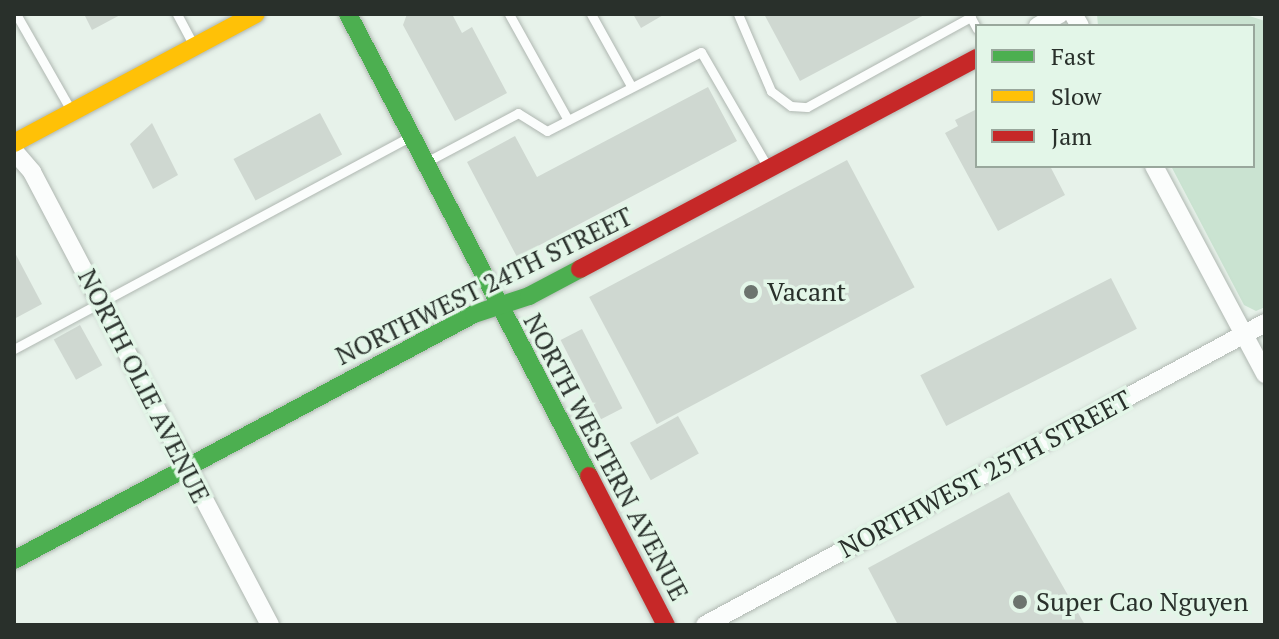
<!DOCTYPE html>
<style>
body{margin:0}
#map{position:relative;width:1279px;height:639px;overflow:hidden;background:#e7f2ea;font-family:"PT Serif",serif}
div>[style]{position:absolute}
.green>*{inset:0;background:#cae3d1}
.building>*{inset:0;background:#cfd8d1;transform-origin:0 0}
.roads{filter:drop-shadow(0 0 2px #afb7b1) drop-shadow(0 0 2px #afb7b1)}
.lane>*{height:9px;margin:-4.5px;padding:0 4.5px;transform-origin:4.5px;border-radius:4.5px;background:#fbfdfc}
.street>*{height:18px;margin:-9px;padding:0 9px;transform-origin:9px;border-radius:9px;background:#fbfdfc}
.fast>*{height:18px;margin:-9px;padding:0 9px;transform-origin:9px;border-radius:9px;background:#4caf50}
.slow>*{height:18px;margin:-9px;padding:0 9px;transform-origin:9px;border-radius:9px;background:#ffc107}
.jam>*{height:18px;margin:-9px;padding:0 9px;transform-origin:9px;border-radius:9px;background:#c62828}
.dots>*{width:22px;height:22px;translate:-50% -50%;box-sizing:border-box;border:4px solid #e3f6e8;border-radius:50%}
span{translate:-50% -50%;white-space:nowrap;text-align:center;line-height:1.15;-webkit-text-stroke:7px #e3f6e8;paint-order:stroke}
.street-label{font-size:26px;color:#29302b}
.poi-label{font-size:26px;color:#29302b}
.left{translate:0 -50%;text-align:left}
.frame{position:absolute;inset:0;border:16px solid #29302b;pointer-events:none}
.legend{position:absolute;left:975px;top:24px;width:280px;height:144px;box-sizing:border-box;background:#e3f6e8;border:2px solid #99a79c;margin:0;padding:10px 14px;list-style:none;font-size:24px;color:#29302b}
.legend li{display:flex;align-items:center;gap:16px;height:40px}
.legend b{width:40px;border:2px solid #99a79c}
</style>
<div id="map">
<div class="green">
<i style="clip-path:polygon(1097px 14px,1243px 14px,1265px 21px,1265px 307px,1256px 311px,1244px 305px,1171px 166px,1253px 166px,1253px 26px,1098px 26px)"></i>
</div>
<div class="building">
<i style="clip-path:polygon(84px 14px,122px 14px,92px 30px)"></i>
<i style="clip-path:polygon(407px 14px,452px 14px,462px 33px,472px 27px,507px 93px,455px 121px,403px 25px)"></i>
<i style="clip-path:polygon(633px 14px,665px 14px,641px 28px)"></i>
<i style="clip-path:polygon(764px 14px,926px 14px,800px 81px)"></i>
<i style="clip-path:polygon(708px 87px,737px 141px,517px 257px,467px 162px,515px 136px,537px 177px)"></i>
<i style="clip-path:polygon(977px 109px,977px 166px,1050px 166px,1065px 195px,998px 231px,945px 133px,958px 126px,955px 120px)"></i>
<i style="left:320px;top:113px;width:47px;height:98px;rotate:62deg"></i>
<i style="clip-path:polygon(152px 123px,178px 175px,153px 189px,130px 144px)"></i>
<i style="left:847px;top:160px;width:144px;height:292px;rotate:62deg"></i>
<i style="clip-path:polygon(14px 251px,42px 304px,14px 319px)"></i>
<i style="left:1111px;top:278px;width:57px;height:214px;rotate:63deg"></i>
<i style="left:80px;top:325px;width:46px;height:30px;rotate:61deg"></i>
<i style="left:582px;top:329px;width:89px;height:24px;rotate:63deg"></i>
<i style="left:678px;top:416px;width:43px;height:55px;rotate:61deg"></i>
<i style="clip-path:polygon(1009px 492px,1085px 625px,898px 625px,868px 568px)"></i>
</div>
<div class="roads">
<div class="lane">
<i style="left:16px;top:14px;width:113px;rotate:60.3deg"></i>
<i style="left:177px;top:14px;width:36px;rotate:62deg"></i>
<i style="left:509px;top:14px;width:121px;rotate:60.9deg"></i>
<i style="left:591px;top:14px;width:82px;rotate:60.9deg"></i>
<i style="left:738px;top:14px;width:84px;rotate:66.8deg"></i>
<i style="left:771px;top:91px;width:25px;rotate:37deg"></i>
<i style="left:791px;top:106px;width:16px;rotate:4deg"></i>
<i style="left:807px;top:107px;width:187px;rotate:-28.8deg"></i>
<i style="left:969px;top:14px;width:17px;rotate:62deg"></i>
<i style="left:426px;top:162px;width:104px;rotate:-28deg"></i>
<i style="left:518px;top:113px;width:34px;rotate:32deg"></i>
<i style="left:547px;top:131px;width:173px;rotate:-27.2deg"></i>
<i style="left:701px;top:52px;width:132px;rotate:59.9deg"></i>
<i style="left:14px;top:349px;width:448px;rotate:-28.2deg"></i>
</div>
<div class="street">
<i style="left:1073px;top:14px;width:14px;rotate:60deg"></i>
<i style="left:1038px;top:26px;width:25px;rotate:-29deg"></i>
<i style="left:14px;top:151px;width:28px;rotate:49deg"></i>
<i style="left:32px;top:172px;width:512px;rotate:62.28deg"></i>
<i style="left:1154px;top:166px;width:236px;rotate:61.9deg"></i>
<i style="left:705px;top:625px;width:636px;rotate:-28.34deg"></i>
</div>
<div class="fast">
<i style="left:348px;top:14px;width:521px;rotate:62.45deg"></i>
<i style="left:14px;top:560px;width:522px;rotate:-28.14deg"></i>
<i style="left:474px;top:314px;width:58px;rotate:-18.1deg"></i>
<i style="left:529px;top:296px;width:58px;rotate:-27.9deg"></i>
</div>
<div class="slow">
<i style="left:14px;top:143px;width:274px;rotate:-28.1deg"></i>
</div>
<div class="jam">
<i style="left:580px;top:269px;width:450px;rotate:-28deg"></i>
<i style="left:589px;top:476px;width:168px;rotate:62.7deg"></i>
</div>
</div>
<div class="dots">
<i style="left:751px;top:292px;background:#6c746e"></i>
<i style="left:1020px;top:602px;background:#6c746e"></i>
</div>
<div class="street-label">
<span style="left:484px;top:286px;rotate:-26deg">NORTHWEST 24TH STREET</span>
<span style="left:144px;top:386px;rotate:63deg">NORTH OLIE AVENUE</span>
<span style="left:606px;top:457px;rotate:62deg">NORTH WESTERN AVENUE</span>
<span style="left:985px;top:474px;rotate:-28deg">NORTHWEST 25TH STREET</span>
</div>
<div class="poi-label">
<span class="left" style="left:767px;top:292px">Vacant</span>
<span class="left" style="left:1036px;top:602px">Super Cao Nguyen</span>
</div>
<div class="frame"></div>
<ul class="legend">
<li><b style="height:10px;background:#4caf50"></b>Fast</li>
<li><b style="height:10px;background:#ffc107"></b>Slow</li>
<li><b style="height:10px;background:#c62828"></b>Jam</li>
</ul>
</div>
